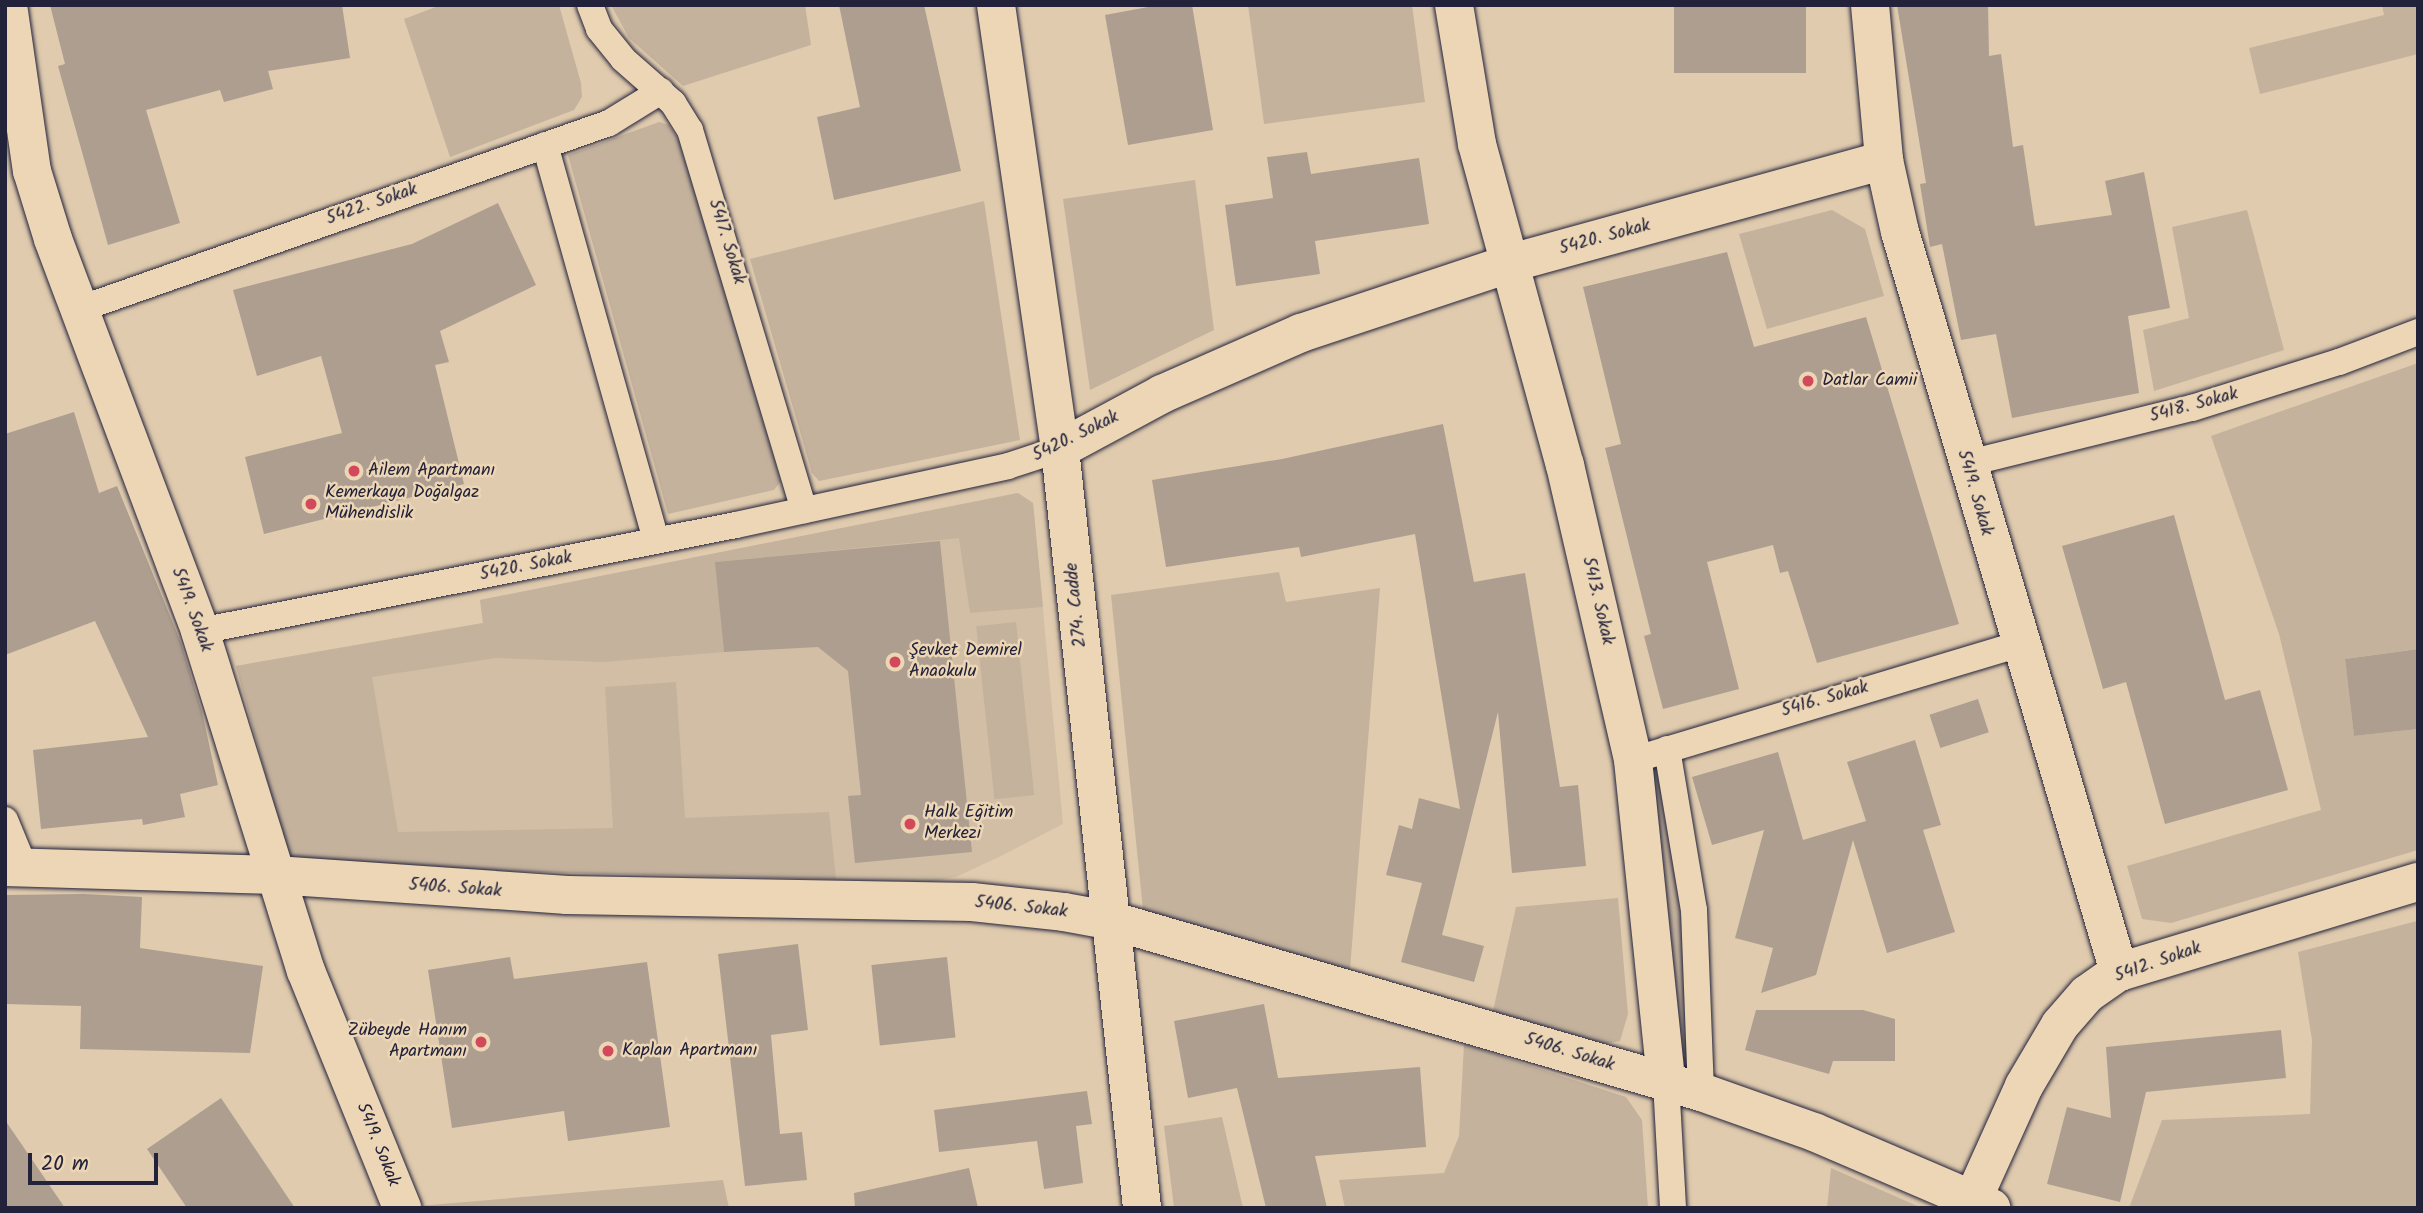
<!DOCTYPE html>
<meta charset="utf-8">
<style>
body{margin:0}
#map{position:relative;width:2423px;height:1213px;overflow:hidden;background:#e0cbae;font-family:Kalam,sans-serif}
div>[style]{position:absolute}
.built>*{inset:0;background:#d1bea5}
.green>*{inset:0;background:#c4b29d;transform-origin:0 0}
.building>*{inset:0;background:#ae9e90;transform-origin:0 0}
.roads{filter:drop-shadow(0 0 2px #22223b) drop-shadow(0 0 2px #22223b)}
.lane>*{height:26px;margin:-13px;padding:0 13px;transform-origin:13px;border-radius:13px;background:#ecd6b5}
.street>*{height:38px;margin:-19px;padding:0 19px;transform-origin:19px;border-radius:19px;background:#ecd6b5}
.dots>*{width:19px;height:19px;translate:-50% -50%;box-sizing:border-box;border:4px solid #ecd6b5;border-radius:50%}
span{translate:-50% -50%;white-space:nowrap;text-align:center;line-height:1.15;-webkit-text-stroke:5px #ecd6b5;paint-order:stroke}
.street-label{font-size:18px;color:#22223b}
.poi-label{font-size:18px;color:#22223b}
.left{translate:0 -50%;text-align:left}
.right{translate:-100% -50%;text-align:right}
.frame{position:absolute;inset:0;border:7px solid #22223b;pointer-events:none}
.scale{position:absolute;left:28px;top:1153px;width:130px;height:32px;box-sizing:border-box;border:4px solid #22223b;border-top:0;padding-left:9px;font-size:21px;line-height:24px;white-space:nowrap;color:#22223b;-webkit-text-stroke:5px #ecd6b5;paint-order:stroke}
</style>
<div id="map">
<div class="built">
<i style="clip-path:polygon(1018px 493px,1033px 503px,1063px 824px,999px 857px,956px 877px,931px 882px,501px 871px,289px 859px,236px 666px,483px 623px,480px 600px)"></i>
</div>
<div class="green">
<i style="clip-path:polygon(441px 5px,559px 5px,581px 83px,582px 97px,574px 110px,450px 157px,404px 19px)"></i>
<i style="clip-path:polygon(611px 5px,805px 5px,811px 45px,683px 86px,629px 38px)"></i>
<i style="clip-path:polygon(1248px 5px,1412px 5px,1425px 102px,1264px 124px)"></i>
<i style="clip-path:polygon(2382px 5px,2418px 5px,2418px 54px,2260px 94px,2249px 48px,2384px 15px)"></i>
<i style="clip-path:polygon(659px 122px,669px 125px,679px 141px,781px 481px,774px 490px,668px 514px,568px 155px)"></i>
<i style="clip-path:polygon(1195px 180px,1214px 330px,1090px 390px,1063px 199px)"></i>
<i style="clip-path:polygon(984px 201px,1020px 440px,819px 481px,812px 473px,750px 259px)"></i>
<i style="clip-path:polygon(1832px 210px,1865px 229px,1884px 296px,1767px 329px,1739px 234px)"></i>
<i style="clip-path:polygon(2247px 210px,2284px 350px,2154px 391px,2143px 330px,2189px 318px,2172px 227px)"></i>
<i style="clip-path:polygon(2418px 363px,2418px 655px,2417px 649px,2345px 659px,2354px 736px,2418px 729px,2418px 850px,2171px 923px,2142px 919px,2127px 866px,2321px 810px,2279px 634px,2211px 436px)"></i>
<i style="clip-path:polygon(1018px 493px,1033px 503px,1043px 607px,970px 613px,959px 538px,716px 562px,724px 652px,603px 662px,496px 658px,372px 677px,398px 832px,613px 828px,605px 687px,676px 682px,685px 818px,829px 812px,836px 879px,501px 871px,289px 859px,236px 666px,483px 623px,480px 600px)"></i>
<i style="clip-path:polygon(1279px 572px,1286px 602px,1380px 588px,1350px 970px,1143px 910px,1111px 595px)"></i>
<i style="left:1016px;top:622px;width:174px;height:40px;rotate:84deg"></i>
<i style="clip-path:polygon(1656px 767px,1674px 856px,1688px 983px,1689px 1073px,1676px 1070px,1645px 769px)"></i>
<i style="clip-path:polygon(1618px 898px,1628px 1014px,1620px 1041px,1604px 1044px,1493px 1011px,1516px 907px)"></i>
<i style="clip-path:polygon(2417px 921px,2418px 1208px,2129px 1208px,2162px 1120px,2310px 1114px,2312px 1040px,2298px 952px)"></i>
<i style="clip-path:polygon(1464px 1044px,1626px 1097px,1642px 1120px,1648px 1208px,1345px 1208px,1339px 1180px,1444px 1173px,1459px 1136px)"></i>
<i style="clip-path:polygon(1222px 1117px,1243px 1208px,1174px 1208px,1164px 1126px)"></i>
<i style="clip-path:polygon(1831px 1168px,1922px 1208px,1827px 1208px)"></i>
<i style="clip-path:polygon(723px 1180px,729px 1208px,418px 1206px)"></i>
</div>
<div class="building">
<i style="clip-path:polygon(50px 5px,342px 5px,350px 58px,268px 71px,273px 89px,224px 102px,220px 90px,146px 110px,180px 223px,108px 245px,58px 66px,65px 64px)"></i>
<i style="clip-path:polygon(839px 5px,924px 5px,961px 171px,834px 200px,817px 117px,860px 107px)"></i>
<i style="clip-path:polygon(1159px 5px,1192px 5px,1213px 130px,1128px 145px,1105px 15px)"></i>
<i style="left:1674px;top:5px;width:132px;height:68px"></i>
<i style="clip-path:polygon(1897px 5px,1988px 5px,1989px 56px,2001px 54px,2013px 147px,2023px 145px,2035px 226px,2112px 215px,2105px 181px,2144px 172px,2170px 308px,2128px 316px,2139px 393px,2012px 418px,1996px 334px,1961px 340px,1942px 244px,1930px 247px,1920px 184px,1926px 183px)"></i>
<i style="clip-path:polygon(1307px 152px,1311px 174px,1419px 158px,1429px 224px,1315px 241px,1320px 274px,1236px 286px,1225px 205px,1273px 198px,1267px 157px)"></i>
<i style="clip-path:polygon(498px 203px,536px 285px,440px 331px,449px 362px,435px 365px,464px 484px,264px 534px,245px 457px,342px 433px,321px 356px,257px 376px,233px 290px,412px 244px)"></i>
<i style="clip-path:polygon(1727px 252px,1754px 347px,1866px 317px,1959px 624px,1817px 663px,1788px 571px,1780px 573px,1773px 545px,1707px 562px,1739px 689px,1663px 709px,1644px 636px,1651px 634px,1605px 448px,1621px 444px,1583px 287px)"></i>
<i style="clip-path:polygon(74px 412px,99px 493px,117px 486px,181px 643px,202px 712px,218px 785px,180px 794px,185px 817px,143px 825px,142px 819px,41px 829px,33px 750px,148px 737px,95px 621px,5px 655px,5px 434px)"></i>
<i style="clip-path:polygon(1443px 424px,1474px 582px,1525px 573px,1560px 787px,1578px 785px,1586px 866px,1512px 873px,1498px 712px,1442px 935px,1484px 946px,1474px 982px,1401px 962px,1422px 883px,1386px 875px,1399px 825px,1412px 829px,1419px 798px,1460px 809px,1415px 534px,1301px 557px,1299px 547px,1166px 567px,1152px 480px,1282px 459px)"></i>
<i style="clip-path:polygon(2174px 515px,2225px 700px,2260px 690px,2288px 790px,2165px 824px,2126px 682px,2103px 689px,2062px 546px)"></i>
<i style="clip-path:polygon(940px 541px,972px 852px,855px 863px,848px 796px,861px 795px,848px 671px,818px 647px,724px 652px,715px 562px)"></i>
<i style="clip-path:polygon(2418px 649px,2418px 729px,2354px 736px,2345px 659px)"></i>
<i style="left:1978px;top:699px;width:35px;height:51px;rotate:72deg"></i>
<i style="clip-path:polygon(1915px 740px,1941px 825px,1923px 830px,1955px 932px,1887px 953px,1853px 840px,1816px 975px,1761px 993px,1773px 948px,1735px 938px,1764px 830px,1712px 845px,1692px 777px,1778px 752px,1803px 840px,1866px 821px,1847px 762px)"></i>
<i style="clip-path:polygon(84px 894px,142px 897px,140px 948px,263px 966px,250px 1053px,80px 1049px,81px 1006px,5px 1004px,5px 895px)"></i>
<i style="clip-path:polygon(798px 944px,808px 1030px,771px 1035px,780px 1134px,802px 1132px,807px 1180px,745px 1186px,718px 954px)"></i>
<i style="clip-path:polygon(510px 957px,514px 979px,647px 962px,670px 1127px,568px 1141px,564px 1111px,452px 1128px,428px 970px)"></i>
<i style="left:947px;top:957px;width:81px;height:76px;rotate:84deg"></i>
<i style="clip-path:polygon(1264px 1004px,1278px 1078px,1420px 1067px,1426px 1147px,1315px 1156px,1327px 1208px,1266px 1208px,1237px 1088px,1188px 1098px,1174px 1021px)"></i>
<i style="clip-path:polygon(1756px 1010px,1863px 1010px,1895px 1019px,1895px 1061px,1833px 1061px,1829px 1074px,1745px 1050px)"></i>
<i style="clip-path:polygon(2281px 1030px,2286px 1078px,2146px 1092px,2120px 1202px,2047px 1184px,2067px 1107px,2111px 1118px,2106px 1047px)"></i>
<i style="clip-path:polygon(1087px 1091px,1092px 1124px,1076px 1126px,1083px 1183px,1044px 1189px,1037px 1141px,939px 1152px,934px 1110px)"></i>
<i style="clip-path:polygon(221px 1098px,295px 1208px,187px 1208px,147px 1149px)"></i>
<i style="clip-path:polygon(5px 1120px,65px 1208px,5px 1208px)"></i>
<i style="clip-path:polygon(969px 1168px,978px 1208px,855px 1208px,854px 1193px)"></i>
</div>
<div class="roads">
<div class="lane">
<i style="left:590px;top:5px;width:26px;rotate:69deg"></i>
<i style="left:599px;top:29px;width:38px;rotate:51deg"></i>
<i style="left:623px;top:59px;width:67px;rotate:41.3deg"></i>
<i style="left:673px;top:103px;width:32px;rotate:58deg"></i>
<i style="left:690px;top:130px;width:397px;rotate:73.3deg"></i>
<i style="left:545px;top:145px;width:411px;rotate:74.3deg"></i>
<i style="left:77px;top:310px;width:564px;rotate:-19.37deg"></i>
<i style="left:609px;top:123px;width:61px;rotate:-31.6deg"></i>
<i style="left:1965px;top:464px;width:234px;rotate:-13.9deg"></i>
<i style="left:2192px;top:408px;width:154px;rotate:-17.4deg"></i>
<i style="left:2339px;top:362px;width:85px;rotate:-20.8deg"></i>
<i style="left:200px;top:631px;width:546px;rotate:-11.19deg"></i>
<i style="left:736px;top:525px;width:278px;rotate:-12.2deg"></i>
<i style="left:1008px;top:466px;width:55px;rotate:-18.1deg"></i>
<i style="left:1667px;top:749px;width:163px;rotate:80.5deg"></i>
<i style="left:1694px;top:910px;width:182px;rotate:87.8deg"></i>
<i style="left:1633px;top:760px;width:403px;rotate:-16.7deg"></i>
<i style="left:5px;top:820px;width:50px;rotate:67.6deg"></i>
<i style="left:1666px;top:1082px;width:126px;rotate:86.8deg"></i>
</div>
<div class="street">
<i style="left:8px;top:5px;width:168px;rotate:81.8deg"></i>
<i style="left:32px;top:171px;width:71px;rotate:72.8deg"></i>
<i style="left:53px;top:239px;width:419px;rotate:69.4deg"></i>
<i style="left:200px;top:631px;width:356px;rotate:72.7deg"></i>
<i style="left:306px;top:971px;width:256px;rotate:67.9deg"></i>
<i style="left:996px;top:5px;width:449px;rotate:81.8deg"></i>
<i style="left:1060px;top:449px;width:763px;rotate:83.83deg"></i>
<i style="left:1454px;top:5px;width:141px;rotate:80.6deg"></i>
<i style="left:1477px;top:144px;width:333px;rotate:74.7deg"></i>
<i style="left:1565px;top:465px;width:303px;rotate:77deg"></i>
<i style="left:1633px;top:760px;width:324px;rotate:84.1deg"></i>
<i style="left:1870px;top:5px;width:156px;rotate:84.8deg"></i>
<i style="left:1884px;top:160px;width:74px;rotate:77.5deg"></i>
<i style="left:1900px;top:232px;width:772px;rotate:73.51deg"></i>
<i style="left:1060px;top:449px;width:116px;rotate:-28.3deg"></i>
<i style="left:1162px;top:394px;width:152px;rotate:-23.7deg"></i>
<i style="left:1301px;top:333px;width:221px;rotate:-18.4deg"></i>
<i style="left:1511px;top:263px;width:387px;rotate:-15.4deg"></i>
<i style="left:5px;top:867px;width:270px;rotate:1.7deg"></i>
<i style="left:275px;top:875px;width:293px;rotate:3.9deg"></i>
<i style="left:567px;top:895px;width:405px;rotate:1deg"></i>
<i style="left:972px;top:902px;width:93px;rotate:6.2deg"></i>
<i style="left:1064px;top:912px;width:50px;rotate:10.4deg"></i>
<i style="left:1113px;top:921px;width:612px;rotate:16.22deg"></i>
<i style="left:1701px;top:1092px;width:120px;rotate:19.5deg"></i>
<i style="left:1814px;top:1132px;width:193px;rotate:23.2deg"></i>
<i style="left:1973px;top:1199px;width:124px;rotate:-65.7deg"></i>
<i style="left:2024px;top:1086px;width:71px;rotate:-59.5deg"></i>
<i style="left:2060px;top:1025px;width:41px;rotate:-48.9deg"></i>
<i style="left:2087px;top:994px;width:39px;rotate:-35deg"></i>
<i style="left:2119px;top:972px;width:312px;rotate:-16.8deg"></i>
</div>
</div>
<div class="dots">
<i style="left:1808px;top:381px;background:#d1495b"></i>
<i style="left:354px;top:471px;background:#d1495b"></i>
<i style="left:311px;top:504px;background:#d1495b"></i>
<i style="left:895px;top:662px;background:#d1495b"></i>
<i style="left:910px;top:824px;background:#d1495b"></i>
<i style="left:481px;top:1042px;background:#d1495b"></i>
<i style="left:608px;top:1051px;background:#d1495b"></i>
</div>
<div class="street-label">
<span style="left:372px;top:205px;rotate:-19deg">5422. Sokak</span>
<span style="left:1605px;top:238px;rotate:-15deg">5420. Sokak</span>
<span style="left:726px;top:242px;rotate:73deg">5417. Sokak</span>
<span style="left:2194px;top:406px;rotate:-15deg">5418. Sokak</span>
<span style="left:1076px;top:437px;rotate:-26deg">5420. Sokak</span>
<span style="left:1974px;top:493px;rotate:74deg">5419. Sokak</span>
<span style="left:526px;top:567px;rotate:-11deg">5420. Sokak</span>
<span style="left:1597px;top:601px;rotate:77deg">5413. Sokak</span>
<span style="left:1077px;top:605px;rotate:-96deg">274. Cadde</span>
<span style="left:191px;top:610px;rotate:70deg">5419. Sokak</span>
<span style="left:1825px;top:700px;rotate:-16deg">5416. Sokak</span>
<span style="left:455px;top:889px;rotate:4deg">5406. Sokak</span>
<span style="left:1021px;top:908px;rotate:6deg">5406. Sokak</span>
<span style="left:2158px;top:963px;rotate:-19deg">5412. Sokak</span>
<span style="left:1569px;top:1053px;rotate:17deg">5406. Sokak</span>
<span style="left:377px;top:1145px;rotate:68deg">5419. Sokak</span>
</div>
<div class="poi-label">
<span class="left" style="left:1822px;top:381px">Datlar Camii</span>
<span class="left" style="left:368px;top:471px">Ailem Apartmanı</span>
<span class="left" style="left:325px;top:504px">Kemerkaya Doğalgaz<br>Mühendislik</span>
<span class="left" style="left:909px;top:662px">Şevket Demirel<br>Anaokulu</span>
<span class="left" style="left:924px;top:824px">Halk Eğitim<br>Merkezi</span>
<span class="right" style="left:467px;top:1042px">Zübeyde Hanım<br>Apartmanı</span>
<span class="left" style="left:622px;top:1051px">Kaplan Apartmanı</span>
</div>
<div class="frame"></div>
<div class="scale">20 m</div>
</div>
